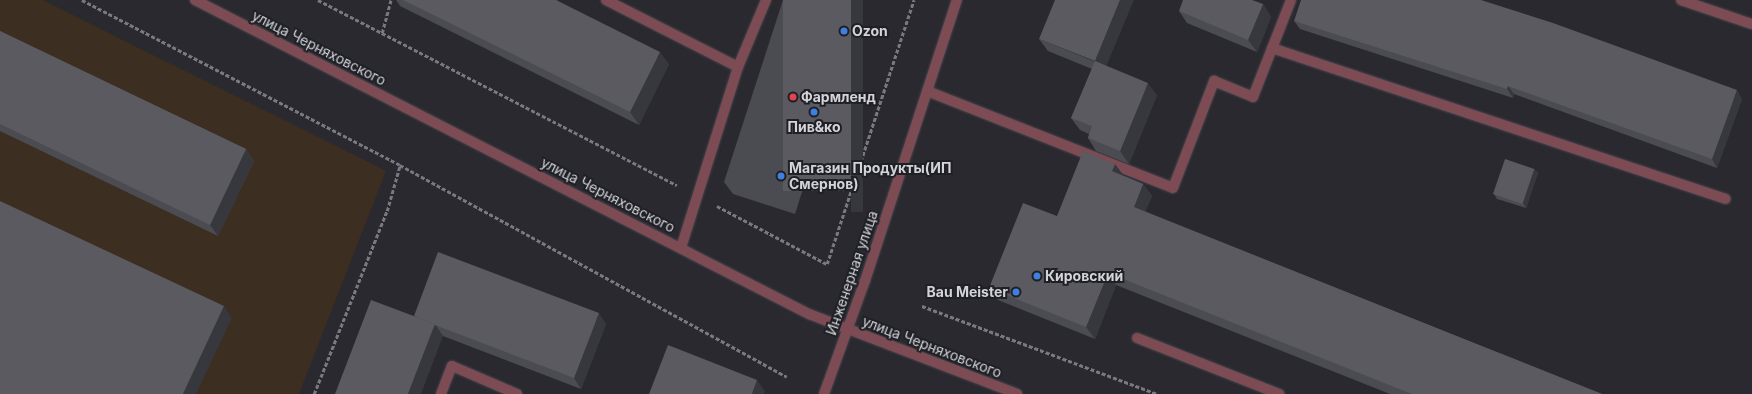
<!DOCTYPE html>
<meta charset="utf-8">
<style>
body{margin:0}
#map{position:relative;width:1752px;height:394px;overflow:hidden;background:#29292f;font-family:Inter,sans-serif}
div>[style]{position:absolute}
.industrial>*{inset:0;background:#3c2e21}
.path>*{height:2.5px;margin-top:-1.25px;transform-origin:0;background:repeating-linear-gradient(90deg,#79797f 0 4px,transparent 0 6px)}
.roads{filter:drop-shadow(0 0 1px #44444a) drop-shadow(0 0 1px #44444a)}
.service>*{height:10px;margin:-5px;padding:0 5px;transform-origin:5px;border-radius:5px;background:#7c4b53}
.minor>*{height:10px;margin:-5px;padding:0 5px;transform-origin:5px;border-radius:5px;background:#7c4b53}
.tertiary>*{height:10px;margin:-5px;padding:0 5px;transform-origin:5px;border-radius:5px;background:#7c4b53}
.wall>*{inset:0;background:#4b4b52}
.shaded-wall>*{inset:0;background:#37373e;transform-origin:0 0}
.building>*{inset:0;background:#5a5a60;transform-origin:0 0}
.dots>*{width:11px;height:11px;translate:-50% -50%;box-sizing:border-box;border:2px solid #1f2026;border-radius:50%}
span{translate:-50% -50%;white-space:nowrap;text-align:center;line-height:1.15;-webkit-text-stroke:4px #1f2026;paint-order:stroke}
.poi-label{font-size:14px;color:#d3d3d8;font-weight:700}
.left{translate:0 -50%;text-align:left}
.right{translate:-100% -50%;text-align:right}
.street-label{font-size:14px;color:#d3d3d8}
</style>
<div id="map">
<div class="industrial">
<i style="clip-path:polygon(0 0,43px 0,386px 171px,299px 394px,0 394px)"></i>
</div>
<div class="path">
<i style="left:82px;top:0;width:358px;rotate:27.4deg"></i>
<i style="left:400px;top:165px;width:441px;rotate:28.7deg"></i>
<i style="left:318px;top:0;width:404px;rotate:27.3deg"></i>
<i style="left:382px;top:33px;width:34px;rotate:-75deg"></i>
<i style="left:717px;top:206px;width:124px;rotate:27.8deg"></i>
<i style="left:827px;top:264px;width:278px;rotate:-71.8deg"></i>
<i style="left:922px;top:306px;width:251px;rotate:20.5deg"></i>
<i style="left:314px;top:394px;width:197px;rotate:-68.3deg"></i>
<i style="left:387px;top:211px;width:48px;rotate:-74.2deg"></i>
</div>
<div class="roads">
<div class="service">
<i style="left:606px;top:0;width:148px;rotate:26.9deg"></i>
<i style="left:738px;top:67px;width:190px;rotate:107.5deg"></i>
<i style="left:1272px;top:48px;width:478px;rotate:18.4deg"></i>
<i style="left:738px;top:67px;width:73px;rotate:-67.3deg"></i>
<i style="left:927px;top:91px;width:264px;rotate:21.5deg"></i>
<i style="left:1173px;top:188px;width:115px;rotate:-69deg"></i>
<i style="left:1214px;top:81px;width:42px;rotate:22.3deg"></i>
<i style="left:1253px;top:97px;width:104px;rotate:-68.6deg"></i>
<i style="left:1137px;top:338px;width:153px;rotate:21.5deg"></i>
<i style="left:441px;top:394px;width:30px;rotate:-69deg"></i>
<i style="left:452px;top:366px;width:71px;rotate:23.3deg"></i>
</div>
<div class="minor">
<i style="left:195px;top:0;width:690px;rotate:27.09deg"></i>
<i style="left:809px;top:314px;width:223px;rotate:21deg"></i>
<i style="left:1681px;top:0;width:75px;rotate:18.7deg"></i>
</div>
<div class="tertiary">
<i style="left:824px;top:394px;width:120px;rotate:-70.1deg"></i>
<i style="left:865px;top:281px;width:296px;rotate:-71.9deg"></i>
</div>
</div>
<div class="wall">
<i style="clip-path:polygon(396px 0,556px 0,669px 64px,639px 125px,400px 6px)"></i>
<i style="clip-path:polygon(783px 0,863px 0,795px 214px,733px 194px,724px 182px)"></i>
<i style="clip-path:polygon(1263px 4px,1271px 17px,1257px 52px,1187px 23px,1179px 11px)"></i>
<i style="clip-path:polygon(1294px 21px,1742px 99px,1717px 168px,1514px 94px,1513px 98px,1300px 29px)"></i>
<i style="clip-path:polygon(0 31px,246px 149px,254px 161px,218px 236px,0 131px)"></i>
<i style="clip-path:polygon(1039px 39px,1106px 66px,1157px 95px,1129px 164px,1096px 151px,1088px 138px,1089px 134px,1080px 130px,1071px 118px,1092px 69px,1048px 51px)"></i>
<i style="clip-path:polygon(1534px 169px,1538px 173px,1526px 208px,1497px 199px,1494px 194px)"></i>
<i style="clip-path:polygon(1124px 176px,1143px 184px,1152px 196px,1145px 212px,1602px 394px,1390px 394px,1116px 285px,1095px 339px,998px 300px,989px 288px,1057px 216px)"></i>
<i style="clip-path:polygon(414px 316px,606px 324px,581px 389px,443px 336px)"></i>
</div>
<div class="shaded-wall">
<i style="left:851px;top:0;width:12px;height:212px"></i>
<i style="clip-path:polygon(1120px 0,1134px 0,1103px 74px,1095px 61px)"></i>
<i style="clip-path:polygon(1263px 4px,1271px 17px,1257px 52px,1248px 40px)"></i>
<i style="clip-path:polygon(660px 52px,669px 64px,639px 125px,630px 112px)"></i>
<i style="clip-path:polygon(1148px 83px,1157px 95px,1129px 164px,1120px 151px)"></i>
<i style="clip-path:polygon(1508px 86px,1514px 94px,1513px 98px,1507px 89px)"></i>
<i style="clip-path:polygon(1737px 90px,1742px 99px,1717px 168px,1712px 159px)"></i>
<i style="clip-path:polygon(246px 149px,254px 161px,218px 236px,210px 225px)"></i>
<i style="clip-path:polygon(1115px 164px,1124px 176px,1112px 171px)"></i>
<i style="clip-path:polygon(1534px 169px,1538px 173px,1526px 208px,1523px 203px)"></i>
<i style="clip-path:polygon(1143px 184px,1152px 196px,1142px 219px,1134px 207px)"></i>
<i style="clip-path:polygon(1108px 273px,1116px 285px,1095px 339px,1086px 327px)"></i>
<i style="clip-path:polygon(224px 306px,232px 318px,196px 394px,183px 394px)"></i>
<i style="clip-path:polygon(599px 313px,606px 324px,581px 389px,574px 378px)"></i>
<i style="clip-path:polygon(435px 324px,443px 336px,421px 394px,408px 394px)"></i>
<i style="clip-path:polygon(757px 380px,765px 391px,764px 394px,752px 394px)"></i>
</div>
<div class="building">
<i style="clip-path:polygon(403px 0,556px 0,660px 52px,630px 112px)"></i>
<i style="left:783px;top:0;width:68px;height:191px"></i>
<i style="clip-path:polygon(1055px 0,1120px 0,1095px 61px,1039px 39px)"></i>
<i style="clip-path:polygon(1183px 0,1252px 0,1263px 4px,1248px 40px,1179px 11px)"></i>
<i style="clip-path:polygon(1301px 0,1481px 0,1553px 23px,1737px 90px,1712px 159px,1508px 86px,1507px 89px,1294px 21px)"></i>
<i style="clip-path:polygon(0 31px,246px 149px,210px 225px,0 124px)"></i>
<i style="clip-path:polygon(1095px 61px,1148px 83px,1120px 151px,1088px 138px,1092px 126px,1071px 118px)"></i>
<i style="clip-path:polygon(1083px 151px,1115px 164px,1112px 171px,1143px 184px,1134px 207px,1602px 394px,1412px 394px,1108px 273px,1086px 327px,989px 288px,1023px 203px,1057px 216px)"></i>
<i style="left:1505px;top:159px;width:31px;height:37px;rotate:19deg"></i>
<i style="clip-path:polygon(0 201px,224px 306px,183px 394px,0 394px)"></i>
<i style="clip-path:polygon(438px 252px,599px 313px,574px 378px,435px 325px,435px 324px,414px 316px)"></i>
<i style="clip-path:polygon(371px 300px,435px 324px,408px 394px,335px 394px)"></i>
<i style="clip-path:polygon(668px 345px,757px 380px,752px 394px,649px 394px)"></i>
</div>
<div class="dots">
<i style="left:844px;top:31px;background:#3f7fe0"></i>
<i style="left:793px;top:97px;background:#e0444e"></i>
<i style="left:814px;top:112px;background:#3f7fe0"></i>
<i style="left:781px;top:176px;background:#3f7fe0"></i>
<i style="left:1037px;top:276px;background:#3f7fe0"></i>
<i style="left:1016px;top:292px;background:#3f7fe0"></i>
</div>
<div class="poi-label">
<span class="left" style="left:852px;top:31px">Ozon</span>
<span class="left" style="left:801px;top:97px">Фармленд</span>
<span style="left:814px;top:127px">Пив&amp;ко</span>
<span class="left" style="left:789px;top:176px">Магазин Продукты(ИП<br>Смернов)</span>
<span class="left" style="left:1045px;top:276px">Кировский</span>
<span class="right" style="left:1008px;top:292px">Bau Meister</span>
</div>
<div class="street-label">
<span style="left:319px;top:48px;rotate:27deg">улица Черняховского</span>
<span style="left:608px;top:195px;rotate:27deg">улица Черняховского</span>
<span style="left:852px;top:273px;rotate:-71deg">Инженерная улица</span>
<span style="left:932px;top:347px;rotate:21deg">улица Черняховского</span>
</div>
</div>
